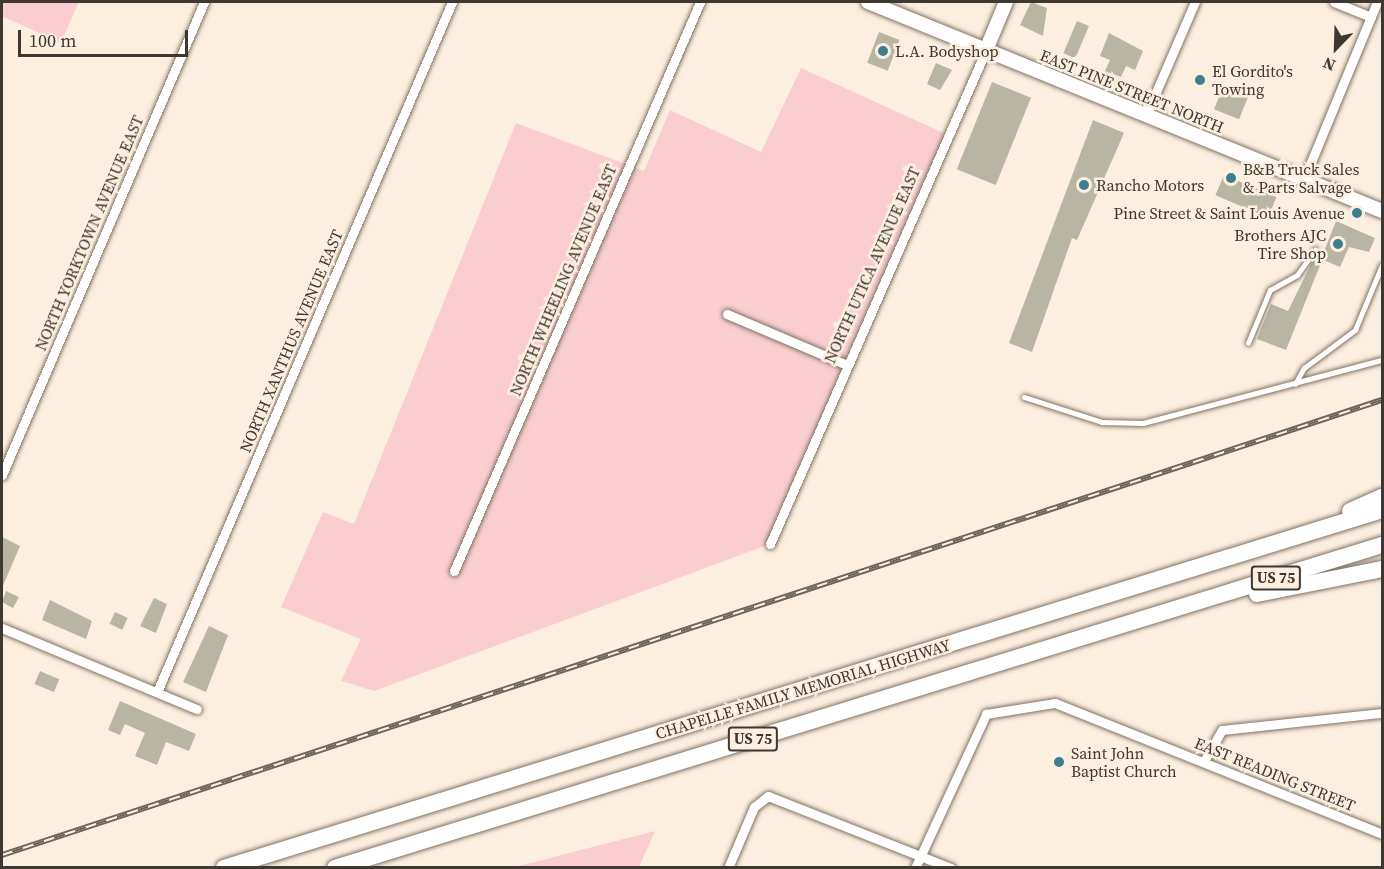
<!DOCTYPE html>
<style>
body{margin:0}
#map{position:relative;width:1384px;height:869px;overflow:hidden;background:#fdefdf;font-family:"Source Serif 4",serif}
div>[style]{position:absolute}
.green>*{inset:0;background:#facdd1}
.building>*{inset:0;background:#b8b5a3;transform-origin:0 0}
.roads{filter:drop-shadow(0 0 2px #7f7364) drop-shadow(0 0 2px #7f7364)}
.service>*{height:4.5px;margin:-2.25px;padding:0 2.25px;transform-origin:2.25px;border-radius:2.25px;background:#fff}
.minor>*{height:9px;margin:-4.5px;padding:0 4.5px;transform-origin:4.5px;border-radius:4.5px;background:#fff}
.secondary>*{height:14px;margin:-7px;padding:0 7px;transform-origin:7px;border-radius:7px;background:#fff}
.motorway>*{height:16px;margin:-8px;padding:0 8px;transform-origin:8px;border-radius:8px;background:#fff}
.rail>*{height:6px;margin-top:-3px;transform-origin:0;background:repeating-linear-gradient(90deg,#fdefdf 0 11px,#6c655c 0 22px);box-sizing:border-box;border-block:2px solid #6c655c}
.dots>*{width:16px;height:16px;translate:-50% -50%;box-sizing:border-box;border:3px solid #fdefdf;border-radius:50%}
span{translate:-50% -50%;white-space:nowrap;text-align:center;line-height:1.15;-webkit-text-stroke:5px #fdefdf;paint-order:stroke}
.shield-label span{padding:2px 4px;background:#fdefdf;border:2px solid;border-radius:4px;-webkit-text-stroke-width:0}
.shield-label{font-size:15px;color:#3d3832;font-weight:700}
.poi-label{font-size:16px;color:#3d3832}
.left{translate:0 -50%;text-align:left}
.right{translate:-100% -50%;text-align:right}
.street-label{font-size:16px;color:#3d3832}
.frame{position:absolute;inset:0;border:3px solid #3d3832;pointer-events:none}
.north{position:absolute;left:1306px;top:18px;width:60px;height:60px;-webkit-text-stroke:4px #fdefdf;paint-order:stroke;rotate:203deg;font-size:16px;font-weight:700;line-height:24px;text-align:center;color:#3d3832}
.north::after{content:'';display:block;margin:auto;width:21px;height:27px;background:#3d3832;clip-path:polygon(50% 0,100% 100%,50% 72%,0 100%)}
.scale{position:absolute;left:18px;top:30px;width:170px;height:27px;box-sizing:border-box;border:3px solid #3d3832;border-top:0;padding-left:8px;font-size:18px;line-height:21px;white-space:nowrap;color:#3d3832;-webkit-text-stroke:4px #fdefdf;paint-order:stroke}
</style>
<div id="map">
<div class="green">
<i style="clip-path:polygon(2px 2px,79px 2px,61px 43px,2px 16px)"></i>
<i style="clip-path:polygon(801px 68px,948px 135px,770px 544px,374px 691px,341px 681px,361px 639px,281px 607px,323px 512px,354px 524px,516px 123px,644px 171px,670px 110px,761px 152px)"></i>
<i style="clip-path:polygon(655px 831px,639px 867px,515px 867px)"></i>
</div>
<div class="building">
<i style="clip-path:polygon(1031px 2px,1047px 8px,1043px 36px,1020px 25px)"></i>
<i style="left:1077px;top:21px;width:13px;height:35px;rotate:23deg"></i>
<i style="left:879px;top:32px;width:22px;height:33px;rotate:21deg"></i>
<i style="clip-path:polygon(1109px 33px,1143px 51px,1135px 70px,1126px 66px,1121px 77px,1105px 71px,1110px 60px,1100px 56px)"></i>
<i style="clip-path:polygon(936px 63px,952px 70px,940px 90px,927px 84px)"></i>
<i style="left:992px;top:82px;width:42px;height:94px;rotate:22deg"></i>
<i style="left:1223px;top:87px;width:27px;height:24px;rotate:22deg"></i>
<i style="clip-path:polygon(1093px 120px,1124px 133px,1077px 240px,1072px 238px,1032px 352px,1009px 343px)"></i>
<i style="left:1224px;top:175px;width:57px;height:22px;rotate:23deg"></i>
<i style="clip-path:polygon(1336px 221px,1375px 238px,1369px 252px,1349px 247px,1340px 267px,1321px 259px)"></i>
<i style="clip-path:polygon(1313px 260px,1321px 263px,1286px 350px,1257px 339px,1271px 304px,1288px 311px)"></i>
<i style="clip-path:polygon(2px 537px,20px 546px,2px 588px)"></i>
<i style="clip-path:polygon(6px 591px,19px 597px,13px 608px,2px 602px)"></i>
<i style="clip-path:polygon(154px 598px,167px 604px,156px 633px,140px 626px)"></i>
<i style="clip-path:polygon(50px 600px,92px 621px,86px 639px,42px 620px)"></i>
<i style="left:115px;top:612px;width:14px;height:13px;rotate:25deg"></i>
<i style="clip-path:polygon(209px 626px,228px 635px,206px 692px,183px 682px)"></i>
<i style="left:40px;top:671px;width:21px;height:14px;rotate:23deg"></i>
<i style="clip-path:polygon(120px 701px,196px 734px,189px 751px,166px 742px,157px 765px,135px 756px,145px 733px,125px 724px,120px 735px,108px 730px)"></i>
</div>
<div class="roads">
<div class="service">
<i style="left:1248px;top:343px;width:57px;rotate:-67.5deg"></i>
<i style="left:1270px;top:290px;width:31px;rotate:-29deg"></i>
<i style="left:1297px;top:275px;width:31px;rotate:-54deg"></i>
<i style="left:1295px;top:384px;width:18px;rotate:-61deg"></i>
<i style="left:1304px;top:368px;width:64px;rotate:-36.7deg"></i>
<i style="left:1355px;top:330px;width:70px;rotate:-67.4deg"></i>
<i style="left:1024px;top:397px;width:82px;rotate:17.8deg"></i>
<i style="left:1102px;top:422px;width:41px;rotate:1.4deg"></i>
<i style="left:1143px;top:423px;width:247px;rotate:-14.8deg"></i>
</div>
<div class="minor">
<i style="left:1334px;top:2px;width:40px;rotate:22deg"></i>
<i style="left:1146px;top:115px;width:123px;rotate:-66.6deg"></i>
<i style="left:1304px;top:179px;width:191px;rotate:-67.6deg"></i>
<i style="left:727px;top:314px;width:128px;rotate:23deg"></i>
<i style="left:2px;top:475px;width:514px;rotate:-66.87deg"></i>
<i style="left:770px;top:544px;width:539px;rotate:-66.38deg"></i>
<i style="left:454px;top:571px;width:620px;rotate:-66.62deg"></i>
<i style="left:2px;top:628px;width:211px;rotate:22.6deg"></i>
<i style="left:157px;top:692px;width:750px;rotate:-66.85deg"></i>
<i style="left:1204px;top:761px;width:36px;rotate:-60deg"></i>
<i style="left:1222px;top:730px;width:161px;rotate:-6.1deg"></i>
<i style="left:728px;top:868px;width:66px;rotate:-66.9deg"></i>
<i style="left:754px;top:807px;width:18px;rotate:-38deg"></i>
<i style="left:768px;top:796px;width:197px;rotate:21.5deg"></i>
<i style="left:915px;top:868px;width:170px;rotate:-65.2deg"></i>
<i style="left:986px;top:714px;width:70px;rotate:-9.1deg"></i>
<i style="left:1055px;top:703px;width:352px;rotate:21.8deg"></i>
</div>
<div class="secondary">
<i style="left:868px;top:2px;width:555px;rotate:22.13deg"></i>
<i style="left:986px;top:50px;width:52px;rotate:-67.4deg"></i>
</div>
<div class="motorway">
<i style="left:1350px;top:511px;width:35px;rotate:-24deg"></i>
<i style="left:1257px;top:594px;width:127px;rotate:-11.3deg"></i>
<i style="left:224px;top:868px;width:1212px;rotate:-17.18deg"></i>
<i style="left:335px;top:868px;width:1096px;rotate:-17.15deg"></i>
</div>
</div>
<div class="rail">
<i style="left:2px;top:855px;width:1453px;rotate:-18.25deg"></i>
</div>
<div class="dots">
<i style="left:883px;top:51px;background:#3c7e8f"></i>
<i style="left:1200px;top:80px;background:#3c7e8f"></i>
<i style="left:1231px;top:178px;background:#3c7e8f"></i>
<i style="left:1084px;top:185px;background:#3c7e8f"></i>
<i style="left:1357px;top:213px;background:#3c7e8f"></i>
<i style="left:1338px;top:244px;background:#3c7e8f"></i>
<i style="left:1059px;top:762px;background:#3c7e8f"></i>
</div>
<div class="shield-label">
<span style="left:1276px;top:578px">US 75</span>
<span style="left:753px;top:739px">US 75</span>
</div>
<div class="poi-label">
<span class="left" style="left:895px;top:51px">L.A. Bodyshop</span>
<span class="left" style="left:1212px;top:80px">El Gordito's<br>Towing</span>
<span class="left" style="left:1243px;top:178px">B&amp;B Truck Sales<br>&amp; Parts Salvage</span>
<span class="left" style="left:1096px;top:185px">Rancho Motors</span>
<span class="right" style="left:1345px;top:213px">Pine Street &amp; Saint Louis Avenue</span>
<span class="right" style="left:1326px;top:244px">Brothers AJC<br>Tire Shop</span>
<span class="left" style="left:1071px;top:762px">Saint John<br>Baptist Church</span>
</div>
<div class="street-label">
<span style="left:1132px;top:91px;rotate:22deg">EAST PINE STREET NORTH</span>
<span style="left:89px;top:233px;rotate:-67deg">NORTH YORKTOWN AVENUE EAST</span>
<span style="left:872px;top:265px;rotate:-66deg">NORTH UTICA AVENUE EAST</span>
<span style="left:563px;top:280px;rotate:-67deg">NORTH WHEELING AVENUE EAST</span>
<span style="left:291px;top:341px;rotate:-67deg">NORTH XANTHUS AVENUE EAST</span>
<span style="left:803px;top:689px;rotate:-17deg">CHAPELLE FAMILY MEMORIAL HIGHWAY</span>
<span style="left:1275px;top:774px;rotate:22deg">EAST READING STREET</span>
</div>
<div class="frame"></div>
<div class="north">N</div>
<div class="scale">100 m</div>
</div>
